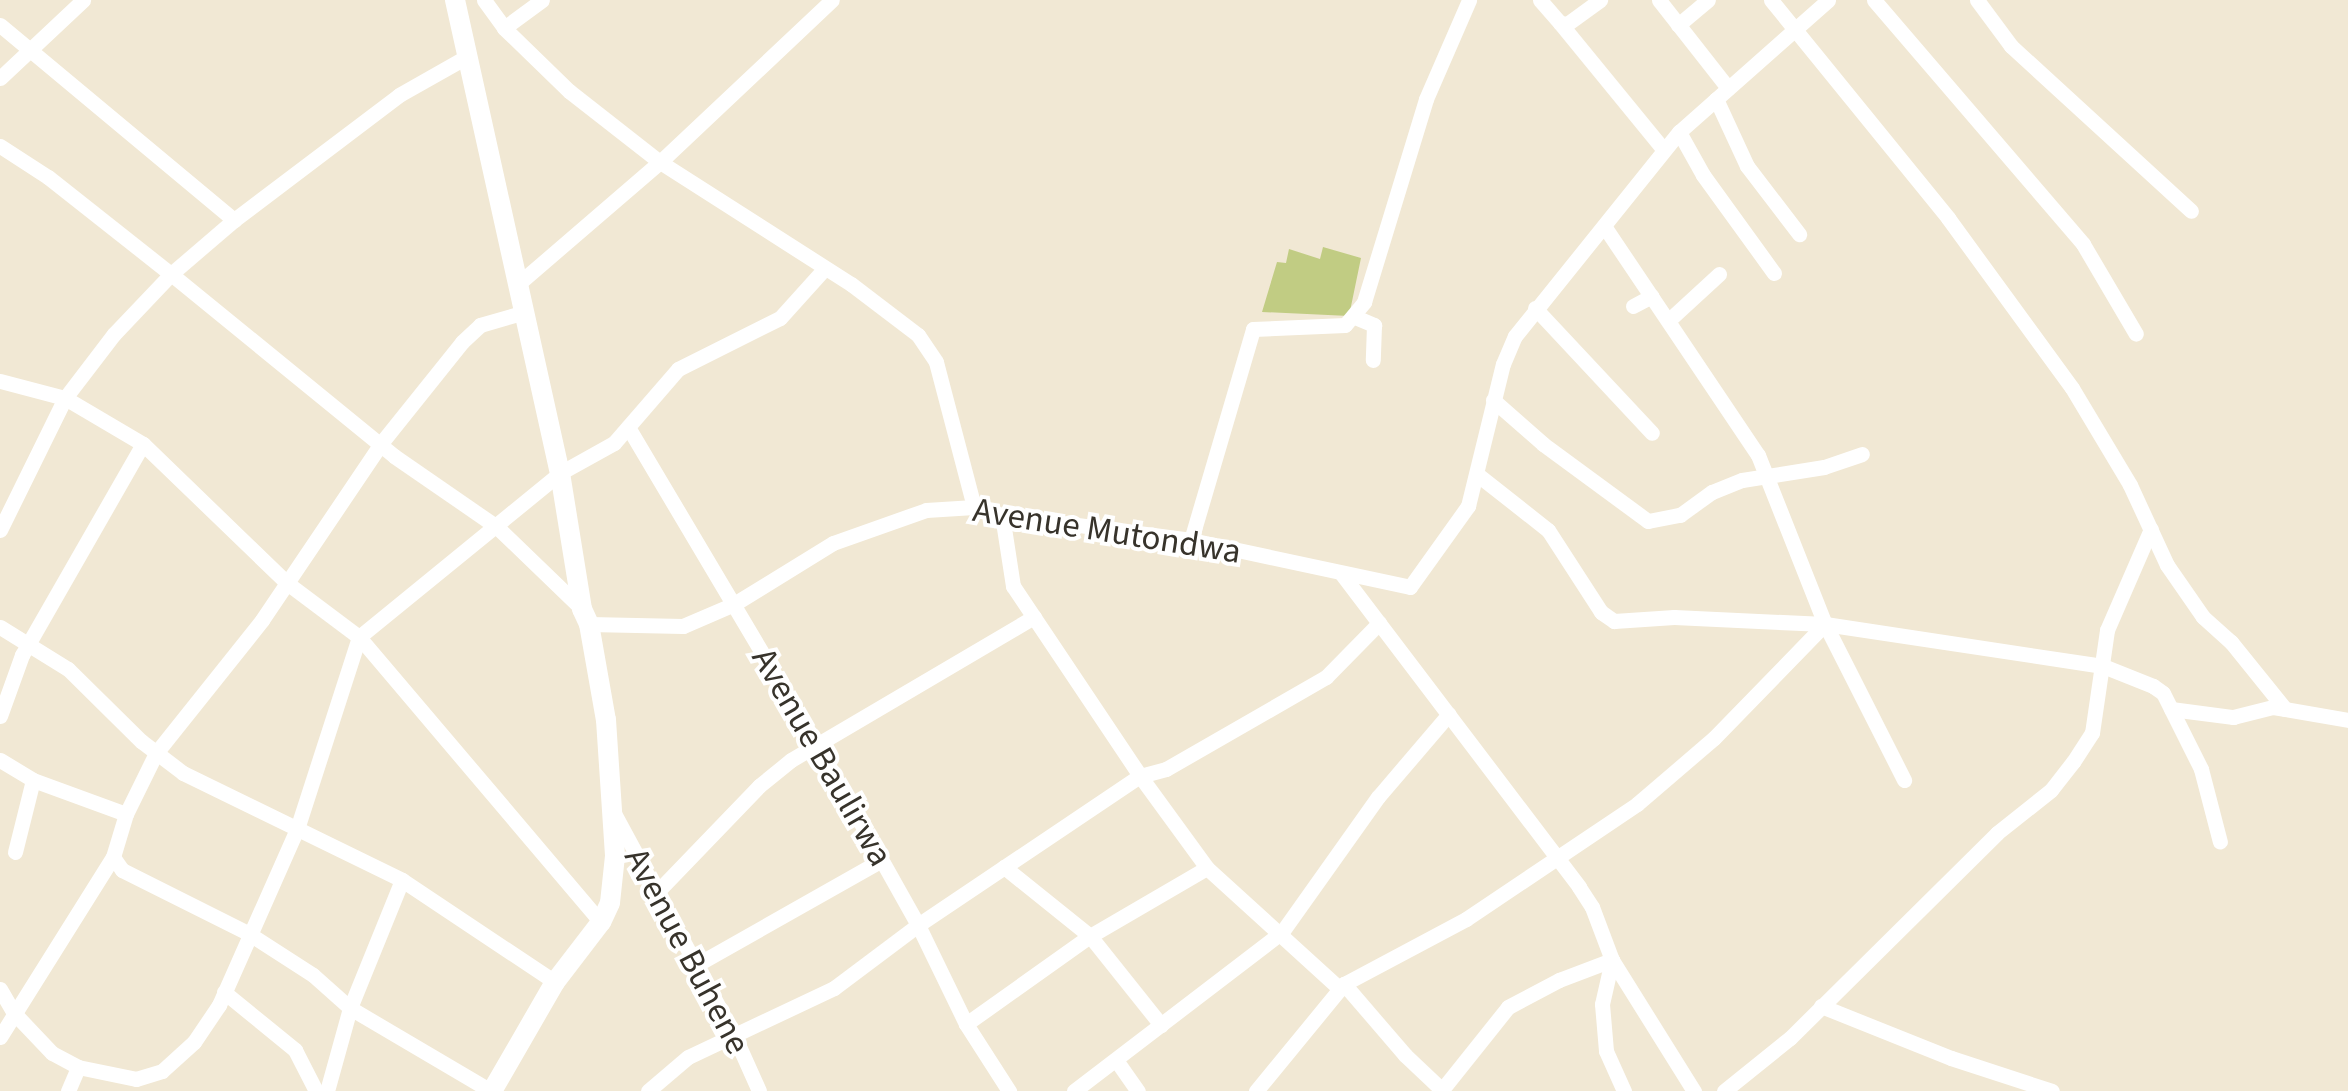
<!DOCTYPE html>
<style>
body{margin:0}
#map{position:relative;width:2348px;height:1091px;overflow:hidden;background:#f1e8d4;font-family:"Source Sans 3",sans-serif}
div>[style]{position:absolute}
.green>*{inset:0;background:#c1cc83}
.minor>*{height:15px;margin:-7.5px;padding:0 7.5px;transform-origin:7.5px;border-radius:7.5px;background:#fff}
.major>*{height:20px;margin:-10px;padding:0 10px;transform-origin:10px;border-radius:10px;background:#fff}
span{translate:-50% -50%;white-space:nowrap;text-align:center;line-height:1.15;-webkit-text-stroke:8px #fff;paint-order:stroke}
.street-label{font-size:35px;color:#37332b}
</style>
<div id="map">
<div class="green">
<i style="clip-path:polygon(1323px 247px,1361px 258px,1349px 316px,1262px 312px,1277px 262px,1286px 263px,1289px 249px,1320px 259px)"></i>
</div>
<div class="minor">
<i style="left:484px;top:0;width:34px;rotate:54deg"></i>
<i style="left:504px;top:28px;width:91px;rotate:44.1deg"></i>
<i style="left:569px;top:91px;width:115px;rotate:38deg"></i>
<i style="left:660px;top:162px;width:227px;rotate:32.6deg"></i>
<i style="left:851px;top:284px;width:84px;rotate:37.3deg"></i>
<i style="left:918px;top:335px;width:32px;rotate:56deg"></i>
<i style="left:936px;top:362px;width:150px;rotate:75.3deg"></i>
<i style="left:1540px;top:0;width:30px;rotate:49deg"></i>
<i style="left:1560px;top:23px;width:7px;rotate:8deg"></i>
<i style="left:1567px;top:24px;width:41px;rotate:-36deg"></i>
<i style="left:1659px;top:0;width:112px;rotate:51.9deg"></i>
<i style="left:1771px;top:0;width:281px;rotate:50.9deg"></i>
<i style="left:1948px;top:218px;width:210px;rotate:53.9deg"></i>
<i style="left:2072px;top:388px;width:113px;rotate:59.1deg"></i>
<i style="left:2130px;top:485px;width:88px;rotate:65.2deg"></i>
<i style="left:2167px;top:565px;width:63px;rotate:55.3deg"></i>
<i style="left:2203px;top:617px;width:38px;rotate:42deg"></i>
<i style="left:2231px;top:642px;width:86px;rotate:51.1deg"></i>
<i style="left:1874px;top:0;width:321px;rotate:49.4deg"></i>
<i style="left:2083px;top:244px;width:104px;rotate:59.5deg"></i>
<i style="left:1977px;top:0;width:57px;rotate:53.5deg"></i>
<i style="left:2011px;top:46px;width:244px;rotate:42.5deg"></i>
<i style="left:1560px;top:23px;width:164px;rotate:50.7deg"></i>
<i style="left:0;top:25px;width:305px;rotate:39.8deg"></i>
<i style="left:1678px;top:25px;width:39px;rotate:-40deg"></i>
<i style="left:504px;top:28px;width:47px;rotate:-36.4deg"></i>
<i style="left:0;top:78px;width:114px;rotate:-43.2deg"></i>
<i style="left:1716px;top:99px;width:74px;rotate:65.2deg"></i>
<i style="left:1747px;top:166px;width:86px;rotate:52.6deg"></i>
<i style="left:1679px;top:132px;width:49px;rotate:60.8deg"></i>
<i style="left:1703px;top:175px;width:121px;rotate:54.1deg"></i>
<i style="left:0;top:146px;width:57px;rotate:32.9deg"></i>
<i style="left:48px;top:177px;width:157px;rotate:38.3deg"></i>
<i style="left:171px;top:274px;width:288px;rotate:39.2deg"></i>
<i style="left:394px;top:456px;width:125px;rotate:34.6deg"></i>
<i style="left:497px;top:527px;width:118px;rotate:44deg"></i>
<i style="left:1604px;top:226px;width:276px;rotate:56.1deg"></i>
<i style="left:1758px;top:455px;width:182px;rotate:68.4deg"></i>
<i style="left:1825px;top:624px;width:175px;rotate:63.1deg"></i>
<i style="left:518px;top:284px;width:187px;rotate:-40.7deg"></i>
<i style="left:660px;top:162px;width:236px;rotate:-43.3deg"></i>
<i style="left:1633px;top:306px;width:21px;rotate:-28deg"></i>
<i style="left:1535px;top:308px;width:171px;rotate:46.9deg"></i>
<i style="left:1355px;top:317px;width:21px;rotate:23deg"></i>
<i style="left:1374px;top:325px;width:35px;rotate:92deg"></i>
<i style="left:1669px;top:320px;width:68px;rotate:-42.6deg"></i>
<i style="left:0;top:381px;width:67px;rotate:14.7deg"></i>
<i style="left:65px;top:398px;width:91px;rotate:30.5deg"></i>
<i style="left:143px;top:444px;width:200px;rotate:44deg"></i>
<i style="left:287px;top:583px;width:90px;rotate:36.9deg"></i>
<i style="left:359px;top:637px;width:374px;rotate:49.7deg"></i>
<i style="left:1493px;top:400px;width:67px;rotate:41.3deg"></i>
<i style="left:1543px;top:444px;width:130px;rotate:36.3deg"></i>
<i style="left:1648px;top:521px;width:33px;rotate:-11deg"></i>
<i style="left:1680px;top:515px;width:39px;rotate:-36deg"></i>
<i style="left:1712px;top:492px;width:32px;rotate:-22deg"></i>
<i style="left:1742px;top:480px;width:83px;rotate:-9deg"></i>
<i style="left:1824px;top:467px;width:40px;rotate:-18.9deg"></i>
<i style="left:628px;top:427px;width:370px;rotate:59.3deg"></i>
<i style="left:817px;top:745px;width:206px;rotate:60.7deg"></i>
<i style="left:918px;top:925px;width:110px;rotate:64.1deg"></i>
<i style="left:966px;top:1024px;width:80px;rotate:57.3deg"></i>
<i style="left:1478px;top:475px;width:89px;rotate:38.2deg"></i>
<i style="left:1548px;top:530px;width:98px;rotate:57.1deg"></i>
<i style="left:1601px;top:612px;width:16px;rotate:35deg"></i>
<i style="left:1614px;top:621px;width:60px;rotate:-3.8deg"></i>
<i style="left:1674px;top:617px;width:151px;rotate:2.7deg"></i>
<i style="left:1825px;top:624px;width:281px;rotate:8.6deg"></i>
<i style="left:2103px;top:666px;width:54px;rotate:21.8deg"></i>
<i style="left:2153px;top:686px;width:12px;rotate:35deg"></i>
<i style="left:2163px;top:693px;width:85px;rotate:63.4deg"></i>
<i style="left:2201px;top:769px;width:75px;rotate:75.4deg"></i>
<i style="left:1002px;top:515px;width:72px;rotate:81.2deg"></i>
<i style="left:1013px;top:586px;width:229px;rotate:56.2deg"></i>
<i style="left:1140px;top:776px;width:114px;rotate:53.9deg"></i>
<i style="left:1207px;top:868px;width:180px;rotate:42.3deg"></i>
<i style="left:0;top:530px;width:147px;rotate:-63.8deg"></i>
<i style="left:65px;top:398px;width:81px;rotate:-52.6deg"></i>
<i style="left:114px;top:334px;width:83px;rotate:-46.5deg"></i>
<i style="left:171px;top:274px;width:83px;rotate:-40.6deg"></i>
<i style="left:234px;top:220px;width:207px;rotate:-37.1deg"></i>
<i style="left:399px;top:95px;width:79px;rotate:-29.5deg"></i>
<i style="left:1191px;top:540px;width:220px;rotate:-73.6deg"></i>
<i style="left:1253px;top:329px;width:92px;rotate:-2.5deg"></i>
<i style="left:1345px;top:325px;width:30px;rotate:-50deg"></i>
<i style="left:1364px;top:302px;width:212px;rotate:-73deg"></i>
<i style="left:1426px;top:99px;width:108px;rotate:-66.5deg"></i>
<i style="left:1341px;top:573px;width:394px;rotate:52.8deg"></i>
<i style="left:1579px;top:887px;width:24px;rotate:57deg"></i>
<i style="left:1592px;top:907px;width:57px;rotate:69.3deg"></i>
<i style="left:1612px;top:960px;width:155px;rotate:58deg"></i>
<i style="left:589px;top:624px;width:94px;rotate:1.2deg"></i>
<i style="left:683px;top:626px;width:56px;rotate:-23.3deg"></i>
<i style="left:734px;top:604px;width:116px;rotate:-31.6deg"></i>
<i style="left:833px;top:543px;width:99px;rotate:-19.5deg"></i>
<i style="left:926px;top:510px;width:48px;rotate:-3.6deg"></i>
<i style="left:974px;top:507px;width:29px;rotate:16deg"></i>
<i style="left:1002px;top:515px;width:191px;rotate:7.5deg"></i>
<i style="left:1191px;top:540px;width:224px;rotate:12.1deg"></i>
<i style="left:1410px;top:587px;width:100px;rotate:-54.4deg"></i>
<i style="left:1468px;top:506px;width:146px;rotate:-76.2deg"></i>
<i style="left:1503px;top:364px;width:30px;rotate:-67deg"></i>
<i style="left:1515px;top:336px;width:262px;rotate:-51.2deg"></i>
<i style="left:1679px;top:132px;width:199px;rotate:-41.5deg"></i>
<i style="left:0;top:627px;width:80px;rotate:31.7deg"></i>
<i style="left:68px;top:669px;width:103px;rotate:44.6deg"></i>
<i style="left:141px;top:741px;width:53px;rotate:37.3deg"></i>
<i style="left:183px;top:773px;width:244px;rotate:26deg"></i>
<i style="left:402px;top:880px;width:184px;rotate:33.7deg"></i>
<i style="left:2171px;top:709px;width:63px;rotate:7.4deg"></i>
<i style="left:2233px;top:717px;width:41px;rotate:-14deg"></i>
<i style="left:2273px;top:707px;width:76px;rotate:9.8deg"></i>
<i style="left:0;top:716px;width:65px;rotate:-70.2deg"></i>
<i style="left:22px;top:655px;width:243px;rotate:-60.2deg"></i>
<i style="left:0;top:760px;width:39px;rotate:31deg"></i>
<i style="left:33px;top:780px;width:99px;rotate:20.1deg"></i>
<i style="left:615px;top:815px;width:250px;rotate:61.6deg"></i>
<i style="left:734px;top:1035px;width:61px;rotate:65.9deg"></i>
<i style="left:15px;top:852px;width:74px;rotate:-76deg"></i>
<i style="left:113px;top:857px;width:16px;rotate:55deg"></i>
<i style="left:122px;top:870px;width:141px;rotate:26.6deg"></i>
<i style="left:248px;top:933px;width:77px;rotate:32.9deg"></i>
<i style="left:313px;top:975px;width:50px;rotate:41.7deg"></i>
<i style="left:350px;top:1008px;width:164px;rotate:30.5deg"></i>
<i style="left:1004px;top:867px;width:110px;rotate:38.7deg"></i>
<i style="left:1090px;top:936px;width:114px;rotate:51.4deg"></i>
<i style="left:657px;top:892px;width:147px;rotate:-46.1deg"></i>
<i style="left:759px;top:786px;width:41px;rotate:-39.1deg"></i>
<i style="left:791px;top:760px;width:282px;rotate:-30.5deg"></i>
<i style="left:1612px;top:960px;width:45px;rotate:102.8deg"></i>
<i style="left:1602px;top:1004px;width:47px;rotate:85.1deg"></i>
<i style="left:1606px;top:1051px;width:44px;rotate:65.8deg"></i>
<i style="left:696px;top:965px;width:211px;rotate:-29.5deg"></i>
<i style="left:1344px;top:984px;width:94px;rotate:49.3deg"></i>
<i style="left:1405px;top:1055px;width:51px;rotate:43.4deg"></i>
<i style="left:0;top:989px;width:28px;rotate:60deg"></i>
<i style="left:14px;top:1013px;width:55px;rotate:46.5deg"></i>
<i style="left:52px;top:1053px;width:30px;rotate:28deg"></i>
<i style="left:78px;top:1067px;width:59px;rotate:11.7deg"></i>
<i style="left:136px;top:1079px;width:27px;rotate:-17deg"></i>
<i style="left:162px;top:1071px;width:43px;rotate:-42.2deg"></i>
<i style="left:194px;top:1042px;width:45px;rotate:-56deg"></i>
<i style="left:219px;top:1005px;width:193px;rotate:-66.1deg"></i>
<i style="left:297px;top:829px;width:202px;rotate:-72.1deg"></i>
<i style="left:359px;top:637px;width:259px;rotate:-39.2deg"></i>
<i style="left:560px;top:473px;width:62px;rotate:-29.1deg"></i>
<i style="left:614px;top:443px;width:98px;rotate:-49.1deg"></i>
<i style="left:678px;top:369px;width:114px;rotate:-26.6deg"></i>
<i style="left:780px;top:318px;width:67px;rotate:-48deg"></i>
<i style="left:224px;top:992px;width:92px;rotate:39.2deg"></i>
<i style="left:295px;top:1050px;width:46px;rotate:62.9deg"></i>
<i style="left:1821px;top:1006px;width:140px;rotate:21.8deg"></i>
<i style="left:1951px;top:1058px;width:106px;rotate:18.1deg"></i>
<i style="left:966px;top:1024px;width:152px;rotate:-35.4deg"></i>
<i style="left:1090px;top:936px;width:135px;rotate:-30.2deg"></i>
<i style="left:0;top:1037px;width:213px;rotate:-57.9deg"></i>
<i style="left:113px;top:857px;width:45px;rotate:-73.2deg"></i>
<i style="left:126px;top:814px;width:68px;rotate:-63.8deg"></i>
<i style="left:156px;top:753px;width:170px;rotate:-51.4deg"></i>
<i style="left:262px;top:620px;width:215px;rotate:-56deg"></i>
<i style="left:382px;top:442px;width:128px;rotate:-51.3deg"></i>
<i style="left:462px;top:342px;width:25px;rotate:-43deg"></i>
<i style="left:480px;top:325px;width:47px;rotate:-16.1deg"></i>
<i style="left:1116px;top:1060px;width:38px;rotate:55deg"></i>
<i style="left:68px;top:1091px;width:26px;rotate:-67deg"></i>
<i style="left:327px;top:1091px;width:86px;rotate:-74.5deg"></i>
<i style="left:350px;top:1008px;width:138px;rotate:-67.9deg"></i>
<i style="left:648px;top:1091px;width:52px;rotate:-40.4deg"></i>
<i style="left:688px;top:1057px;width:161px;rotate:-25.3deg"></i>
<i style="left:834px;top:988px;width:105px;rotate:-36.9deg"></i>
<i style="left:918px;top:925px;width:267px;rotate:-33.9deg"></i>
<i style="left:1140px;top:776px;width:27px;rotate:-15deg"></i>
<i style="left:1166px;top:769px;width:185px;rotate:-29.9deg"></i>
<i style="left:1326px;top:677px;width:76px;rotate:-45.5deg"></i>
<i style="left:1074px;top:1091px;width:262px;rotate:-37.4deg"></i>
<i style="left:1282px;top:932px;width:166px;rotate:-54.6deg"></i>
<i style="left:1378px;top:797px;width:109px;rotate:-49.5deg"></i>
<i style="left:1256px;top:1091px;width:139px;rotate:-50.6deg"></i>
<i style="left:1344px;top:984px;width:138px;rotate:-28deg"></i>
<i style="left:1466px;top:919px;width:206px;rotate:-33.9deg"></i>
<i style="left:1637px;top:804px;width:101px;rotate:-40.6deg"></i>
<i style="left:1714px;top:738px;width:159px;rotate:-45.8deg"></i>
<i style="left:1441px;top:1091px;width:107px;rotate:-51.4deg"></i>
<i style="left:1508px;top:1007px;width:58px;rotate:-27.9deg"></i>
<i style="left:1559px;top:980px;width:57px;rotate:-20.7deg"></i>
<i style="left:1724px;top:1091px;width:85px;rotate:-38.8deg"></i>
<i style="left:1790px;top:1038px;width:291px;rotate:-44.7deg"></i>
<i style="left:1997px;top:833px;width:69px;rotate:-38.5deg"></i>
<i style="left:2051px;top:790px;width:36px;rotate:-52deg"></i>
<i style="left:2073px;top:762px;width:35px;rotate:-57deg"></i>
<i style="left:2092px;top:733px;width:104px;rotate:-81.7deg"></i>
<i style="left:2107px;top:630px;width:110px;rotate:-66.5deg"></i>
</div>
<div class="major">
<i style="left:455px;top:0;width:485px;rotate:77.5deg"></i>
<i style="left:560px;top:473px;width:138px;rotate:80.8deg"></i>
<i style="left:582px;top:609px;width:17px;rotate:65deg"></i>
<i style="left:589px;top:624px;width:97px;rotate:80deg"></i>
<i style="left:606px;top:720px;width:136px;rotate:86.2deg"></i>
<i style="left:615px;top:856px;width:47px;rotate:96.1deg"></i>
<i style="left:610px;top:903px;width:21px;rotate:115deg"></i>
<i style="left:601px;top:922px;width:76px;rotate:127.5deg"></i>
<i style="left:555px;top:982px;width:126px;rotate:120deg"></i>
</div>
<div class="street-label">
<span style="left:1107px;top:531px;rotate:9deg">Avenue Mutondwa</span>
<span style="left:822px;top:757px;rotate:60deg">Avenue Baulirwa</span>
<span style="left:687px;top:951px;rotate:62deg">Avenue Buhene</span>
</div>
</div>
